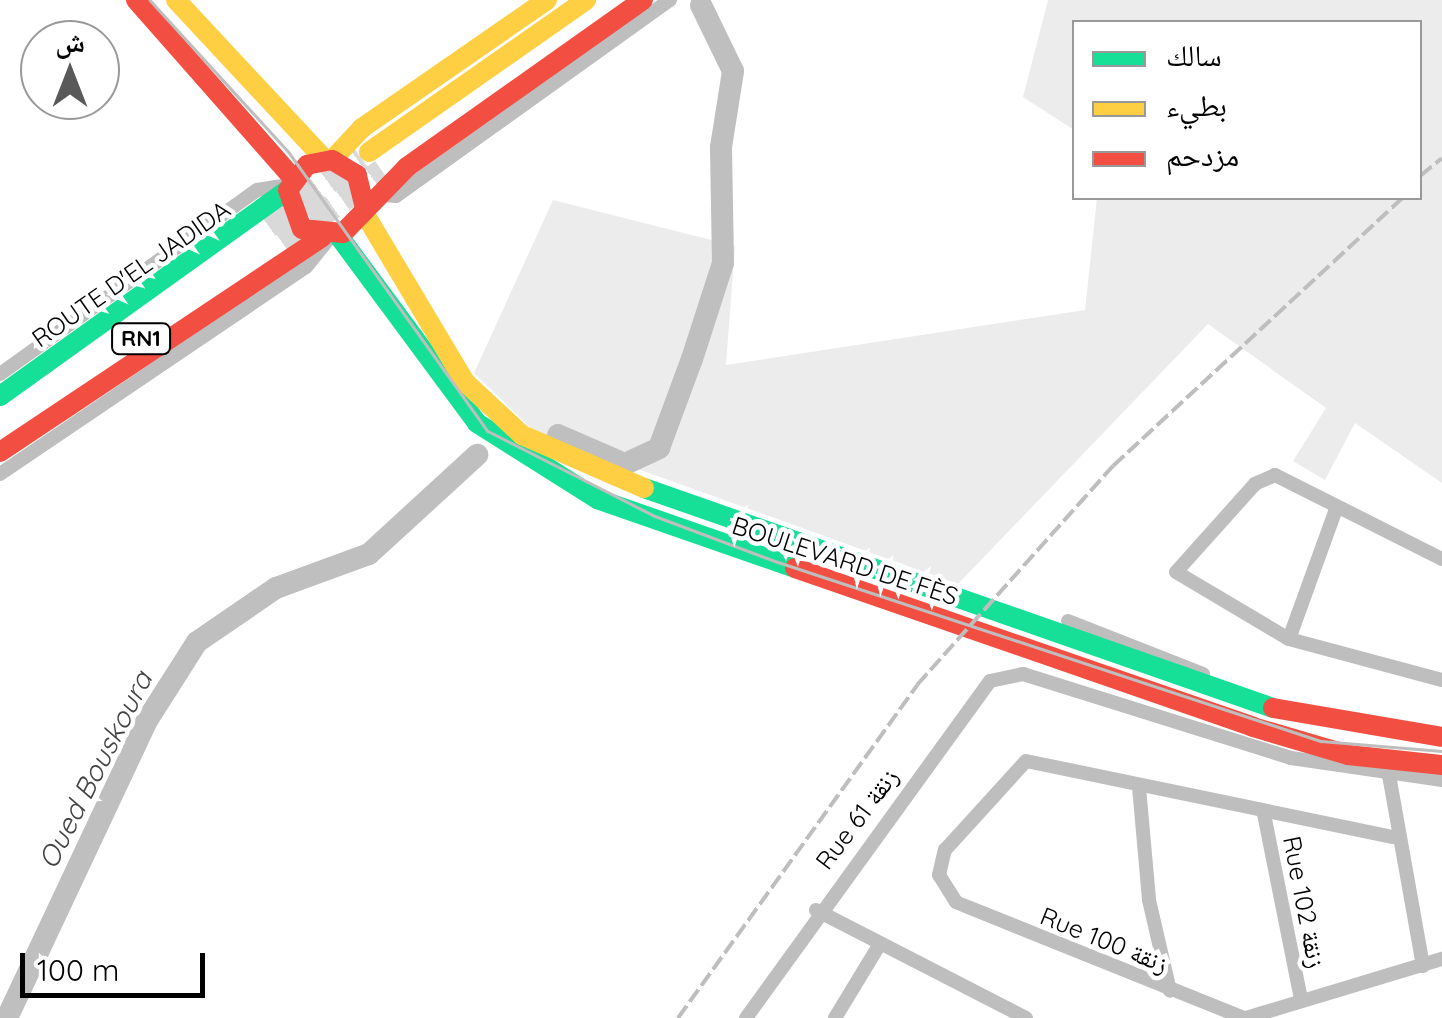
<!DOCTYPE html>
<meta charset="utf-8">
<style>
body{margin:0}
#map{position:relative;width:1442px;height:1018px;overflow:hidden;background:#fff;font-family:Quicksand,"Noto Naskh Arabic",sans-serif}
div>[style]{position:absolute}
.green>*{inset:0;background:#ececec}
.river>*{height:22px;margin:-11px;padding:0 11px;transform-origin:11px;border-radius:11px;background:#bfbfbf}
.highway-tunnel>*{height:25px;margin-top:-12.5px;transform-origin:0;background:repeating-linear-gradient(90deg,#d9d9d9 0 25px,transparent 0 37px)}
.street>*{height:14px;margin:-7px;padding:0 7px;transform-origin:7px;border-radius:7px;background:#bebebe}
.fast>*{height:20px;margin:-10px;padding:0 10px;transform-origin:10px;border-radius:10px;background:#16e098}
.slow>*{height:20px;margin:-10px;padding:0 10px;transform-origin:10px;border-radius:10px;background:#ffcf43}
.jam>*{height:20px;margin:-10px;padding:0 10px;transform-origin:10px;border-radius:10px;background:#f24e42}
.tram>*{height:2.5px;margin:-1.25px;padding:0 1.25px;transform-origin:1.25px;border-radius:1.25px;background:#bebebe}
.rail>*{height:4px;margin-top:-2px;transform-origin:0;background:repeating-linear-gradient(90deg,#bebebe 0 15px,transparent 0 20px)}
span{translate:-50% -50%;white-space:nowrap;text-align:center;line-height:1.15;-webkit-text-stroke:9px #fff;paint-order:stroke}
.shield-label span{padding:2px 8px;background:#fff;border:2px solid;border-radius:8px;-webkit-text-stroke-width:0}
.shield-label{font-size:22px;color:#000;font-weight:700}
.street-label{font-size:25px;color:#000}
.water-label{font-size:28px;color:#444;font-style:italic}
.legend{position:absolute;left:1072px;top:20px;width:350px;height:180px;box-sizing:border-box;background:#fff;border:2px solid #999;margin:0;padding:12px 18px;list-style:none;font-size:30px;color:#000}
.legend li{display:flex;align-items:center;gap:20px;height:50px}
.legend b{width:50px;border:2px solid #999}
.north{position:absolute;left:20px;top:20px;width:100px;height:100px;box-sizing:border-box;background:#fff;border:2px solid #999;border-radius:50%;rotate:0deg;font-size:28px;font-weight:700;line-height:40px;text-align:center;color:#000}
.north::after{content:'';display:block;margin:auto;width:35px;height:45px;background:#595959;clip-path:polygon(50% 0,100% 100%,50% 72%,0 100%)}
.scale{position:absolute;left:20px;top:953px;width:185px;height:45px;box-sizing:border-box;border:5px solid #000;border-top:0;padding-left:12px;font-size:30px;line-height:35px;white-space:nowrap;color:#000;-webkit-text-stroke:8px #fff;paint-order:stroke}
</style>
<div id="map">
<div class="green">
<i style="clip-path:polygon(1048px 0,1442px 0,1442px 483px,1355px 423px,1325px 480px,1293px 461px,1326px 408px,1208px 324px,958px 584px,535px 432px,474px 373px,553px 200px,735px 246px,726px 365px,1085px 310px,1097px 198px,1420px 198px,1420px 22px,1074px 22px,1074px 130px,1023px 97px)"></i>
</div>
<div class="river">
<i style="left:558px;top:435px;width:73px;rotate:23.4deg"></i>
<i style="left:625px;top:464px;width:38px;rotate:-25deg"></i>
<i style="left:659px;top:448px;width:95px;rotate:-69.7deg"></i>
<i style="left:692px;top:359px;width:101px;rotate:-72.1deg"></i>
<i style="left:723px;top:263px;width:116px;rotate:-91deg"></i>
<i style="left:721px;top:147px;width:77px;rotate:-81deg"></i>
<i style="left:733px;top:71px;width:73px;rotate:-115.9deg"></i>
<i style="left:7px;top:1018px;width:327px;rotate:-64.8deg"></i>
<i style="left:146px;top:722px;width:95px;rotate:-57.5deg"></i>
<i style="left:197px;top:642px;width:96px;rotate:-34.4deg"></i>
<i style="left:276px;top:588px;width:99px;rotate:-20.1deg"></i>
<i style="left:369px;top:554px;width:147px;rotate:-42.5deg"></i>
</div>
<div class="highway-tunnel">
<i style="left:268px;top:225px;width:115px;rotate:-35.8deg"></i>
<i style="left:282px;top:242px;width:123px;rotate:-35.4deg"></i>
</div>
<div class="street">
<i style="left:381px;top:195px;width:15px;rotate:4deg"></i>
<i style="left:396px;top:196px;width:337px;rotate:-35.6deg"></i>
<i style="left:0;top:374px;width:316px;rotate:-35.6deg"></i>
<i style="left:257px;top:190px;width:32px;rotate:-9deg"></i>
<i style="left:0;top:474px;width:369px;rotate:-34.1deg"></i>
<i style="left:306px;top:267px;width:35px;rotate:-51deg"></i>
<i style="left:1442px;top:559px;width:187px;rotate:-153.3deg"></i>
<i style="left:1275px;top:475px;width:22px;rotate:156deg"></i>
<i style="left:1255px;top:484px;width:118px;rotate:131.9deg"></i>
<i style="left:1176px;top:572px;width:131px;rotate:30.7deg"></i>
<i style="left:1289px;top:639px;width:158px;rotate:15deg"></i>
<i style="left:1068px;top:621px;width:145px;rotate:21.4deg"></i>
<i style="left:1289px;top:639px;width:138px;rotate:-70.1deg"></i>
<i style="left:1389px;top:775px;width:194px;rotate:79.9deg"></i>
<i style="left:1139px;top:787px;width:113px;rotate:84.9deg"></i>
<i style="left:1149px;top:900px;width:93px;rotate:77deg"></i>
<i style="left:1264px;top:814px;width:189px;rotate:78.7deg"></i>
<i style="left:816px;top:910px;width:236px;rotate:27.2deg"></i>
<i style="left:746px;top:1018px;width:416px;rotate:-54.1deg"></i>
<i style="left:990px;top:681px;width:34px;rotate:-12deg"></i>
<i style="left:1023px;top:674px;width:281px;rotate:17.4deg"></i>
<i style="left:1291px;top:758px;width:153px;rotate:8.3deg"></i>
<i style="left:835px;top:1018px;width:83px;rotate:-58.8deg"></i>
<i style="left:1244px;top:1018px;width:310px;rotate:-158.1deg"></i>
<i style="left:956px;top:902px;width:32px;rotate:-122deg"></i>
<i style="left:939px;top:875px;width:26px;rotate:-77deg"></i>
<i style="left:945px;top:850px;width:120px;rotate:-47.7deg"></i>
<i style="left:1026px;top:761px;width:375px;rotate:11.7deg"></i>
<i style="left:1246px;top:1018px;width:205px;rotate:-16.8deg"></i>
</div>
<div class="fast">
<i style="left:338px;top:235px;width:234px;rotate:53.5deg"></i>
<i style="left:477px;top:423px;width:142px;rotate:32.3deg"></i>
<i style="left:597px;top:499px;width:210px;rotate:19.2deg"></i>
<i style="left:0;top:396px;width:354px;rotate:-35.6deg"></i>
<i style="left:644px;top:488px;width:666px;rotate:19.28deg"></i>
</div>
<div class="slow">
<i style="left:176px;top:0;width:219px;rotate:47deg"></i>
<i style="left:369px;top:152px;width:265px;rotate:-35deg"></i>
<i style="left:332px;top:160px;width:44px;rotate:-46.8deg"></i>
<i style="left:362px;top:128px;width:225px;rotate:-34.7deg"></i>
<i style="left:363px;top:211px;width:199px;rotate:59.2deg"></i>
<i style="left:465px;top:382px;width:78px;rotate:42.9deg"></i>
<i style="left:522px;top:435px;width:133px;rotate:23.5deg"></i>
</div>
<div class="jam">
<i style="left:136px;top:0;width:237px;rotate:48.6deg"></i>
<i style="left:364px;top:204px;width:30px;rotate:-104deg"></i>
<i style="left:357px;top:175px;width:29px;rotate:-149deg"></i>
<i style="left:332px;top:160px;width:25px;rotate:169deg"></i>
<i style="left:307px;top:165px;width:31px;rotate:127deg"></i>
<i style="left:288px;top:190px;width:41px;rotate:70.3deg"></i>
<i style="left:302px;top:229px;width:41px;rotate:5.6deg"></i>
<i style="left:343px;top:233px;width:92px;rotate:-45.9deg"></i>
<i style="left:407px;top:167px;width:289px;rotate:-35.3deg"></i>
<i style="left:0;top:452px;width:387px;rotate:-33.7deg"></i>
<i style="left:795px;top:568px;width:485px;rotate:19.1deg"></i>
<i style="left:1253px;top:727px;width:99px;rotate:16.4deg"></i>
<i style="left:1348px;top:755px;width:95px;rotate:6.1deg"></i>
<i style="left:1273px;top:708px;width:171px;rotate:9.7deg"></i>
</div>
<div class="tram">
<i style="left:150px;top:0;width:205px;rotate:47.6deg"></i>
<i style="left:288px;top:151px;width:344px;rotate:54.5deg"></i>
<i style="left:488px;top:431px;width:187px;rotate:27deg"></i>
<i style="left:655px;top:516px;width:128px;rotate:20.6deg"></i>
<i style="left:775px;top:561px;width:575px;rotate:18.25deg"></i>
<i style="left:1321px;top:741px;width:121px;rotate:4.7deg"></i>
</div>
<div class="rail">
<i style="left:1420px;top:176px;width:28px;rotate:-39deg"></i>
<i style="left:678px;top:1018px;width:410px;rotate:-54.3deg"></i>
<i style="left:917px;top:685px;width:294px;rotate:-48.2deg"></i>
<i style="left:1113px;top:466px;width:394px;rotate:-42.8deg"></i>
</div>
<div class="shield-label">
<span style="left:141px;top:339px">RN1</span>
</div>
<div class="street-label">
<span style="left:131px;top:274px;rotate:-35deg">ROUTE D'EL JADIDA</span>
<span style="left:845px;top:561px;rotate:18deg">BOULEVARD DE FÈS</span>
<span style="left:857px;top:819px;rotate:-53deg">Rue 61 زنقة</span>
<span style="left:1304px;top:902px;rotate:79deg">Rue 102 زنقة</span>
<span style="left:1104px;top:940px;rotate:22deg">Rue 100 زنقة</span>
</div>
<div class="water-label">
<span style="left:95px;top:770px;rotate:-63deg">Oued Bouskoura</span>
</div>
<ul class="legend">
<li><b style="height:12px;background:#16e098"></b>سالك</li>
<li><b style="height:12px;background:#ffcf43"></b>بطيء</li>
<li><b style="height:12px;background:#f24e42"></b>مزدحم</li>
</ul>
<div class="north">ش</div>
<div class="scale">100 m</div>
</div>
